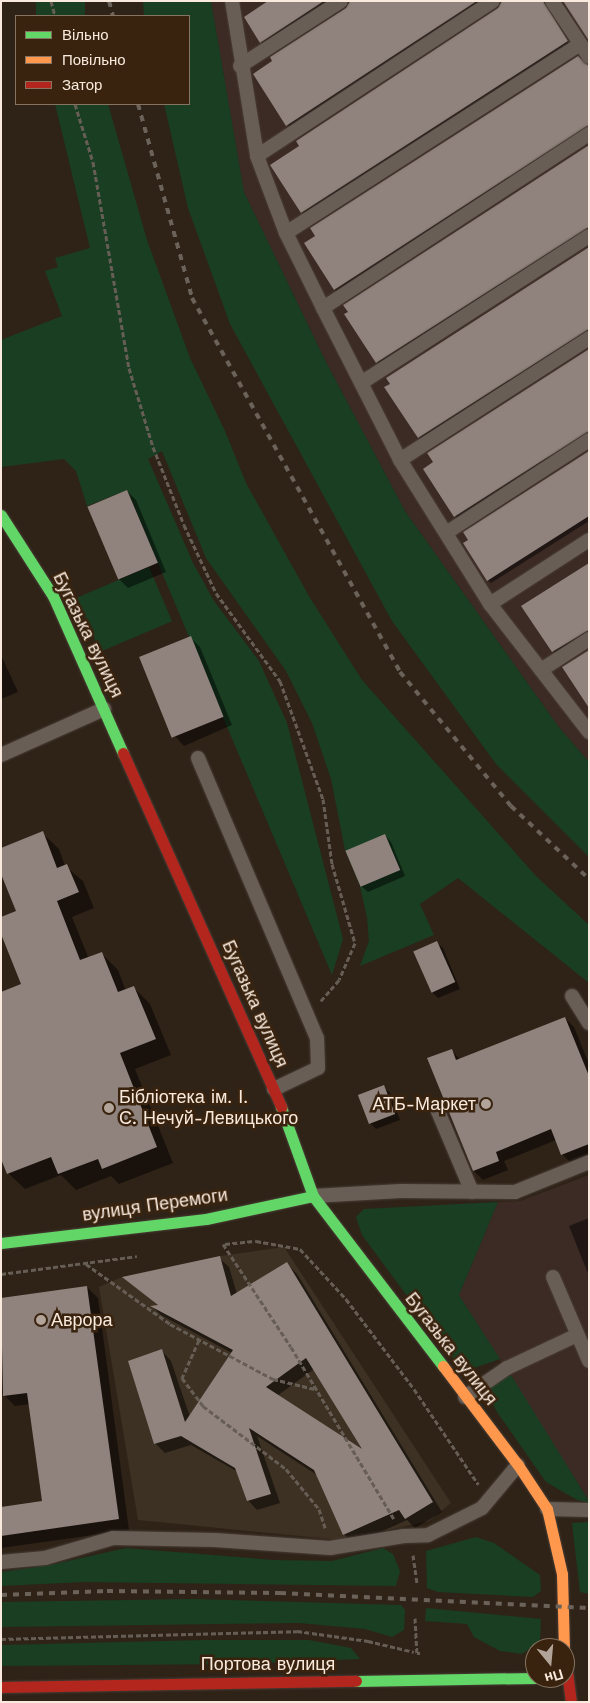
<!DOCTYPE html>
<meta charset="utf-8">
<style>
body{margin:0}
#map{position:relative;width:590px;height:1703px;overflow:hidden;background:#2f2318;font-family:"Work Sans",sans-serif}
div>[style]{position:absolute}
.commercial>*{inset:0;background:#3d3123}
.industrial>*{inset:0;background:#3c2a24}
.green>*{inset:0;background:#193e22;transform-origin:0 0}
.shadow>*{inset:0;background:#0007}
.building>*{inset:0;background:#90837d;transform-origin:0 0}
.path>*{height:3px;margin-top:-1.5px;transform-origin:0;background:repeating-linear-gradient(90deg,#665e54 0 5px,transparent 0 7.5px)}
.roads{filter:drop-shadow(0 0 1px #483d35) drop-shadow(0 0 1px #483d35)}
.lane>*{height:14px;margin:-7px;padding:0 7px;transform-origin:7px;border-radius:7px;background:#685e56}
.fast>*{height:11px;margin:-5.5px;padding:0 5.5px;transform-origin:5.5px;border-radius:5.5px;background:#63d668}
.slow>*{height:11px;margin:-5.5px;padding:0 5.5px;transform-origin:5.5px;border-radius:5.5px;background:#ff974d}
.jam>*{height:11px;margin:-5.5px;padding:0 5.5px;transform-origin:5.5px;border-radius:5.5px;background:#b3261e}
.rail>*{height:4px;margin-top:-2px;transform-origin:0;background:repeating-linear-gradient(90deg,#6b6259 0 6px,transparent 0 12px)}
.dots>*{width:14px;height:14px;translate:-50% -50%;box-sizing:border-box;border:2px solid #39230e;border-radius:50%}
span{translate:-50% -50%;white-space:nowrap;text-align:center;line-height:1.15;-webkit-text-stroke:5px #39230e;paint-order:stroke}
.street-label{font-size:18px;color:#f9eadd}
.poi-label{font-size:18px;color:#f9eadd}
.left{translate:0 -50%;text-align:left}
.right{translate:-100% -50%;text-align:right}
.frame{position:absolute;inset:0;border:2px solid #f9eadd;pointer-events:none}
.legend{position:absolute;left:15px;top:15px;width:175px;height:90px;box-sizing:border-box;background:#39230e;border:1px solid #867361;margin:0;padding:6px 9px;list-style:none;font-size:15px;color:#f9eadd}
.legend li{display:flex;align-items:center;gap:10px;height:25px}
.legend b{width:25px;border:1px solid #867361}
.north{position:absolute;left:525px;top:1638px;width:50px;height:50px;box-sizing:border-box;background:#39230e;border:1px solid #867361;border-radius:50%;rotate:163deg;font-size:14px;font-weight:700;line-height:20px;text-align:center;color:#f9eadd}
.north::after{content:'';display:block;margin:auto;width:18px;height:22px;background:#b2a498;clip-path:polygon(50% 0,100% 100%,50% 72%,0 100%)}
</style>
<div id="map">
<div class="commercial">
<i style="clip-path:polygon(284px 1247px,451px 1503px,429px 1521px,341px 1540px,138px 1520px,99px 1287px,122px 1277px,220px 1256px)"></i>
</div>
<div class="industrial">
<i style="clip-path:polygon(211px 1px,589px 1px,589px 762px,558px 726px,405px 511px,325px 360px,244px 192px)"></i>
<i style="clip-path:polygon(589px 1175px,589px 1501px,459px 1295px,498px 1202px,520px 1201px)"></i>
</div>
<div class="green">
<i style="left:36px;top:1px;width:49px;height:15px"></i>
<i style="clip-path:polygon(143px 1px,211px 1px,244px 192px,325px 360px,405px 511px,558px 726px,589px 762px,589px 857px,496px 764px,392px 621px,230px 324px,188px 208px,164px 104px,189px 104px,189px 16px,144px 16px)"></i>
<i style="clip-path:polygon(55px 104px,108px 104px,147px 240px,190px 358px,225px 431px,246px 483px,310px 598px,362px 680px,536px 876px,589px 925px,589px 983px,458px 878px,420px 904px,434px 935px,360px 966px,369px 941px,367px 918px,360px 886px,345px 850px,331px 779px,312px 723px,286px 671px,206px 558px,162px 451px,148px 459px,193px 563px,214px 601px,259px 661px,287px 723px,343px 939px,332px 975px,127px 490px,87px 506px,76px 471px,64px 459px,1px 467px,1px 340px,62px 316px,45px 271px,58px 267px,55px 258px,90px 248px)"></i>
<i style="left:149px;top:567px;width:59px;height:78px;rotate:67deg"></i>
<i style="clip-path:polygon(498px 1202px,459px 1295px,500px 1359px,471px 1369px,458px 1365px,362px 1235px,356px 1217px,364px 1209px)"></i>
<i style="clip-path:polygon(511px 1375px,589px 1501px,589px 1503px,577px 1500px,546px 1482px,497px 1412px,488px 1394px,491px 1387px)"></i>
<i style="clip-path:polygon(589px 1522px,589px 1594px,580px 1592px,572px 1523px)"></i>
<i style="clip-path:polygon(476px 1537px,494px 1543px,540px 1575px,541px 1591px,533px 1597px,438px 1592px,427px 1588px,426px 1551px)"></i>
<i style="clip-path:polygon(126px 1548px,273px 1560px,332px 1561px,383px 1548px,393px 1554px,400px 1571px,396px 1586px,84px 1582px,1px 1586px,1px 1572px,50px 1565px)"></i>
<i style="clip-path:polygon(192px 1599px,401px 1605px,405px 1610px,404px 1630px,392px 1637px,365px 1629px,299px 1623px,1px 1627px,1px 1602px)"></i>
<i style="clip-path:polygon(426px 1608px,541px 1619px,540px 1642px,522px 1654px,500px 1651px,474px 1637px,467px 1624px,425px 1621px)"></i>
<i style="clip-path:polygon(204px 1640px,309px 1640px,351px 1648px,360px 1659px,239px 1664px,1px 1666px,1px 1645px)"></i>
</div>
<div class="shadow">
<i style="clip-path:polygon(270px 1px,332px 1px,264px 45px,261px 42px)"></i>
<i style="clip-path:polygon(349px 1px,484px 1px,290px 128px,254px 74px,347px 9px)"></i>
<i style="clip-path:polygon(502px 1px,549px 1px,547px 9px,570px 45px,304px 215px,302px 212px,499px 9px)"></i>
<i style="clip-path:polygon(589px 66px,589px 129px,338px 292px,335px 290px,305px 243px)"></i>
<i style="clip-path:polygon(589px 146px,589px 231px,380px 365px,377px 362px)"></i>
<i style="clip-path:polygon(589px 248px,589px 333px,421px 440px,419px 437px)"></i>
<i style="clip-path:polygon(544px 451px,550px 460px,458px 520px,424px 470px)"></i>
<i style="clip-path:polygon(589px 464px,589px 521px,491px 583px,488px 580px)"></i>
<i style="clip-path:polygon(127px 491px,136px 500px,166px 572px,128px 588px,119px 579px)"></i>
<i style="clip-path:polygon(589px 564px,589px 634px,556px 654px,522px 607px)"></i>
<i style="clip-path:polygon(191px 638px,200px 647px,232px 725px,184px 746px,175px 736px)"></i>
<i style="clip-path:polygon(1px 655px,18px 692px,1px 699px)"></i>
<i style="clip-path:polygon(42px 833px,59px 849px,65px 866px,83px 881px,94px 908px,72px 917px,89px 959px,102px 954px,118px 970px,126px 991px,134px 988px,150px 1004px,171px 1055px,135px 1069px,173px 1163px,119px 1184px,111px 1176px,76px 1190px,61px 1175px,25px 1189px,8px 1173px,23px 985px,17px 911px)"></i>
<i style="clip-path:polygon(385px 835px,391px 842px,405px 876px,368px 892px,361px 886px,347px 851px)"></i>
<i style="clip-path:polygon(436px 942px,443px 948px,460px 989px,438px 998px,432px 992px)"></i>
<i style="clip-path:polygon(565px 1018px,574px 1027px,589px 1064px,589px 1156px,571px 1163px,562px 1154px,556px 1140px,504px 1161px,508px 1170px,483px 1180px,474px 1171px,429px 1059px,451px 1050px,461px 1060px)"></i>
<i style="clip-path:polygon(384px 1087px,390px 1093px,400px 1120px,376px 1129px,370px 1123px,359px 1096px)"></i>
<i style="clip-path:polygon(589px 1218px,589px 1276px,569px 1226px)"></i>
<i style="clip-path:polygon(evenodd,219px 1258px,229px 1267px,237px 1294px,287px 1264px,297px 1274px,442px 1512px,415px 1528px,407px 1520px,354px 1544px,344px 1534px,317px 1475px,257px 1436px,280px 1503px,257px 1510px,248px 1500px,238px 1472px,191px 1445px,165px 1453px,155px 1443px,162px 1351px,171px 1361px,190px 1417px,232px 1353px,161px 1315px,153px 1307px,159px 1306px,124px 1277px,219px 1258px,314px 1369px,366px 1453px,277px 1396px,314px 1369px)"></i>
<i style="clip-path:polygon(87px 1287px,98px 1298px,129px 1530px,1px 1548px,1px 1508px,43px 1502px,30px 1404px,15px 1406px,1px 1392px,1px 1299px)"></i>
</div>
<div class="building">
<i style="clip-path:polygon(268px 1px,324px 1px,260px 43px,244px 17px)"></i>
<i style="clip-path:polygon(350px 1px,477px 1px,286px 126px,253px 74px,272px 61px,270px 57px,346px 8px)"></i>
<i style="clip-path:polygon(502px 1px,543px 1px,568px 41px,301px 213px,270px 165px,299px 146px,296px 141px,498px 8px)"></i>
<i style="clip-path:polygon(563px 1px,589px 1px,589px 41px)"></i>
<i style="clip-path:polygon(578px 56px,589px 66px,589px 125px,334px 290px,304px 243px,315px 236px,310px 228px)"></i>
<i style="clip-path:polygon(589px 145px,589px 227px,376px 363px,344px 314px,348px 312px,343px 305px)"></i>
<i style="clip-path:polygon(589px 247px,589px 329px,418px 438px,384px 387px,390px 384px,386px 378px)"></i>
<i style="clip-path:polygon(589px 349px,589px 431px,454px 517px,423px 469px,433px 462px,427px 453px)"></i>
<i style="clip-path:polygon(589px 451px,589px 516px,487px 581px,463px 543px,468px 540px,463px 532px)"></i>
<i style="left:127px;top:490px;width:79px;height:43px;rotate:67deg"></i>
<i style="clip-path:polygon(589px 563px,589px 630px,552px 652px,521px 606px)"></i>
<i style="left:191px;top:636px;width:87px;height:56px;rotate:68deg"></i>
<i style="clip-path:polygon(589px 650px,589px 708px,562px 667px)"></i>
<i style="clip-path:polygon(43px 831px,57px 868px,67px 864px,79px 892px,57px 901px,80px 960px,102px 952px,118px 992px,134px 986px,156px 1039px,120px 1053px,157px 1147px,102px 1169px,98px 1159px,58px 1174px,51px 1157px,7px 1174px,1px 1159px,1px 992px,21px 984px,1px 934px,1px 917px,16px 911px,1px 874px,1px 848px)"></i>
<i style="left:385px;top:834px;width:39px;height:43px;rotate:67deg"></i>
<i style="left:437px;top:941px;width:45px;height:26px;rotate:66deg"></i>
<i style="clip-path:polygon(565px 1017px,589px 1076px,589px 1144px,561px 1155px,551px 1129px,496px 1152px,499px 1161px,473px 1171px,427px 1058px,452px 1049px,456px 1060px)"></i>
<i style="left:384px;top:1085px;width:31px;height:28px;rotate:69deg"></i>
<i style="clip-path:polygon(evenodd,220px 1256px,231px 1296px,287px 1262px,433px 1502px,405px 1519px,399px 1510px,343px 1535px,314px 1470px,249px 1428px,271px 1494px,247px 1501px,235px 1468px,181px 1436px,154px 1444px,128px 1361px,162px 1349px,185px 1422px,233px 1350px,150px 1306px,158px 1305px,122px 1277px,220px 1256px,306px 1358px,362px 1449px,266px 1387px,306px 1358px)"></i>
<i style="clip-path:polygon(87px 1286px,119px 1519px,1px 1536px,1px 1507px,42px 1501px,27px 1393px,3px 1396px,1px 1298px)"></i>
</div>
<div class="path">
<i style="left:51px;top:1px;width:16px;rotate:75deg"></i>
<i style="left:75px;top:104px;width:61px;rotate:72.8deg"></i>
<i style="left:93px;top:162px;width:209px;rotate:80.1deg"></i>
<i style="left:129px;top:368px;width:83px;rotate:73.1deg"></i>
<i style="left:153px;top:447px;width:84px;rotate:68.3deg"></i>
<i style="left:184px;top:525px;width:75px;rotate:64.8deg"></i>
<i style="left:216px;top:593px;width:109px;rotate:54deg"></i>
<i style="left:280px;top:681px;width:126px;rotate:70deg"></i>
<i style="left:323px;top:799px;width:66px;rotate:82.1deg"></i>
<i style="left:332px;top:864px;width:82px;rotate:73.8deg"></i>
<i style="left:355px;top:943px;width:40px;rotate:113.4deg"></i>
<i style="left:339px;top:980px;width:28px;rotate:131deg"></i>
<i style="left:223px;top:1244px;width:123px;rotate:56.6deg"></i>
<i style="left:291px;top:1347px;width:200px;rotate:59.1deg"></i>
<i style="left:225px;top:1244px;width:31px;rotate:-6deg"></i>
<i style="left:256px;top:1241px;width:45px;rotate:10.3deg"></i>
<i style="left:300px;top:1249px;width:68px;rotate:47.4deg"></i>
<i style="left:346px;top:1299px;width:113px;rotate:52.9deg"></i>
<i style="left:414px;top:1389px;width:115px;rotate:56deg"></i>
<i style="left:86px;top:1264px;width:103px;rotate:35.5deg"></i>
<i style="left:170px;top:1324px;width:117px;rotate:28.1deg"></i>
<i style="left:273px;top:1379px;width:43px;rotate:13.4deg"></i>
<i style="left:1px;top:1274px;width:137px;rotate:-7.5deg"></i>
<i style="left:199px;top:1340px;width:42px;rotate:114.1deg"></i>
<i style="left:182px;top:1378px;width:35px;rotate:53deg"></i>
<i style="left:203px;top:1406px;width:104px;rotate:37.2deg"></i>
<i style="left:286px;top:1469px;width:52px;rotate:50.5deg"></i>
<i style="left:319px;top:1509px;width:20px;rotate:72deg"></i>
<i style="left:413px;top:1555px;width:28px;rotate:82deg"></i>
<i style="left:415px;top:1618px;width:35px;rotate:87deg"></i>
<i style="left:417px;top:1653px;width:3px"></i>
<i style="left:1px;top:1639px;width:296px;rotate:-1.5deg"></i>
<i style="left:297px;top:1631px;width:72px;rotate:8deg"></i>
<i style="left:368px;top:1641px;width:47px;rotate:13.4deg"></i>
</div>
<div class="roads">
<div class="lane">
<i style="left:232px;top:1px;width:157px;rotate:80.8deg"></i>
<i style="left:257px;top:156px;width:82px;rotate:69.4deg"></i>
<i style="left:286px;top:233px;width:84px;rotate:63.7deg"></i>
<i style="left:323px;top:308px;width:170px;rotate:63.1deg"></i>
<i style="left:400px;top:460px;width:170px;rotate:58deg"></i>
<i style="left:490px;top:604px;width:162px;rotate:52.3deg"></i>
<i style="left:552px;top:1px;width:67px;rotate:56.5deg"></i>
<i style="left:240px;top:66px;width:120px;rotate:-32.8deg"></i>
<i style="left:257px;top:156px;width:282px;rotate:-33.3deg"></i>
<i style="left:286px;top:233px;width:350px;rotate:-32.7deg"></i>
<i style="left:323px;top:308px;width:318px;rotate:-33.2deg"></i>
<i style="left:361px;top:383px;width:271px;rotate:-32.8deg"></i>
<i style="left:400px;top:460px;width:225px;rotate:-32.8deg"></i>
<i style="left:446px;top:533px;width:171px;rotate:-33deg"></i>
<i style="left:490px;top:604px;width:118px;rotate:-32.9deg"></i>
<i style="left:541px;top:670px;width:57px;rotate:-32.9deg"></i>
<i style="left:1px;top:755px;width:113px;rotate:-24.1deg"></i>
<i style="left:198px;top:758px;width:304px;rotate:67deg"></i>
<i style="left:317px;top:1038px;width:30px;rotate:88deg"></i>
<i style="left:318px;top:1068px;width:49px;rotate:154.5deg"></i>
<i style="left:572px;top:996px;width:32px;rotate:58deg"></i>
<i style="left:437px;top:1109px;width:90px;rotate:67.1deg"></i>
<i style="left:313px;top:1196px;width:88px;rotate:-3.3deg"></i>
<i style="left:401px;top:1191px;width:114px;rotate:0.5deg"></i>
<i style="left:515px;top:1192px;width:80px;rotate:-22.1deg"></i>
<i style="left:553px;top:1277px;width:91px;rotate:66.8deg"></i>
<i style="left:465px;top:1397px;width:51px;rotate:-34.6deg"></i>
<i style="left:507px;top:1368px;width:77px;rotate:-25.2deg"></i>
<i style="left:547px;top:1509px;width:42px;rotate:1.4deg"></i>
<i style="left:1px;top:1562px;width:44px;rotate:-5.2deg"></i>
<i style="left:45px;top:1558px;width:71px;rotate:-16.4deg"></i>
<i style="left:113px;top:1538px;width:102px;rotate:1.1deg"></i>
<i style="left:215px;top:1540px;width:115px;rotate:4deg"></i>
<i style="left:330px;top:1548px;width:75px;rotate:-9.2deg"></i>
<i style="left:404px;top:1536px;width:24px;rotate:-2deg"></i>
<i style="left:428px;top:1535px;width:60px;rotate:-26.6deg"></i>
<i style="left:482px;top:1508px;width:56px;rotate:-50.1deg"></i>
</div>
<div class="fast">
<i style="left:1px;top:515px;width:96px;rotate:57.3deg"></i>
<i style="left:53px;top:596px;width:172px;rotate:66deg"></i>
<i style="left:281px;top:1107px;width:95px;rotate:70.2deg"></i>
<i style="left:313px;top:1196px;width:214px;rotate:52.6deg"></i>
<i style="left:1px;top:1243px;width:206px;rotate:-6.7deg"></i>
<i style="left:206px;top:1219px;width:109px;rotate:-12.1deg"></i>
<i style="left:356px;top:1681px;width:179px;rotate:-1deg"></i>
</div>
<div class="slow">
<i style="left:443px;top:1366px;width:124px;rotate:52.9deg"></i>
<i style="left:518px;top:1465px;width:53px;rotate:56.6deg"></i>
<i style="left:547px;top:1509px;width:67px;rotate:77deg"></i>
<i style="left:562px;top:1574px;width:74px;rotate:88.5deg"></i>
</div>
<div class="jam">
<i style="left:123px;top:753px;width:388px;rotate:65.9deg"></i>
<i style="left:565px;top:1656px;width:46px;rotate:82.6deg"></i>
<i style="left:1px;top:1687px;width:355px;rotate:-1deg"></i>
</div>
</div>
<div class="rail">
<i style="left:109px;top:1px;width:16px;rotate:75deg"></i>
<i style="left:138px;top:104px;width:201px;rotate:74.4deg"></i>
<i style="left:192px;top:298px;width:428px;rotate:60.9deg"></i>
<i style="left:400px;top:672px;width:174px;rotate:50.4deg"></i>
<i style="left:511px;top:806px;width:107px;rotate:43.1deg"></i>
<i style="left:1px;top:1595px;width:106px;rotate:-2.2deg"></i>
<i style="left:107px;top:1591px;width:173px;rotate:0.7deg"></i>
<i style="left:280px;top:1593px;width:309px;rotate:2.8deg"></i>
</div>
<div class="dots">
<i style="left:486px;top:1104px;background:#b2a498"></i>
<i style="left:109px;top:1108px;background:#b2a498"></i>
<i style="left:41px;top:1320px;background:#b2a498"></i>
</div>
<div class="street-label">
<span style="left:88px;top:635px;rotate:64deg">Бугазька вулиця</span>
<span style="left:255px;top:1004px;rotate:66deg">Бугазька вулиця</span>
<span style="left:155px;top:1205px;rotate:-8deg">вулиця Перемоги</span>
<span style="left:451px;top:1349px;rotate:52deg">Бугазька вулиця</span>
<span style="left:268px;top:1664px">Портова вулиця</span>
</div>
<div class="poi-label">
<span class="left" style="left:119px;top:1108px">Бібліотека ім. І.<br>С. Нечуй-Левицького</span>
<span class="right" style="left:476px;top:1104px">АТБ-Маркет</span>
<span class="left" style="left:51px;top:1320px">Аврора</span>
</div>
<div class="frame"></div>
<ul class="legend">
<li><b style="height:6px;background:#63d668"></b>Вільно</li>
<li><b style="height:6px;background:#ff974d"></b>Повільно</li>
<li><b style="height:6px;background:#b3261e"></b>Затор</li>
</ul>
<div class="north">Пн</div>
</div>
